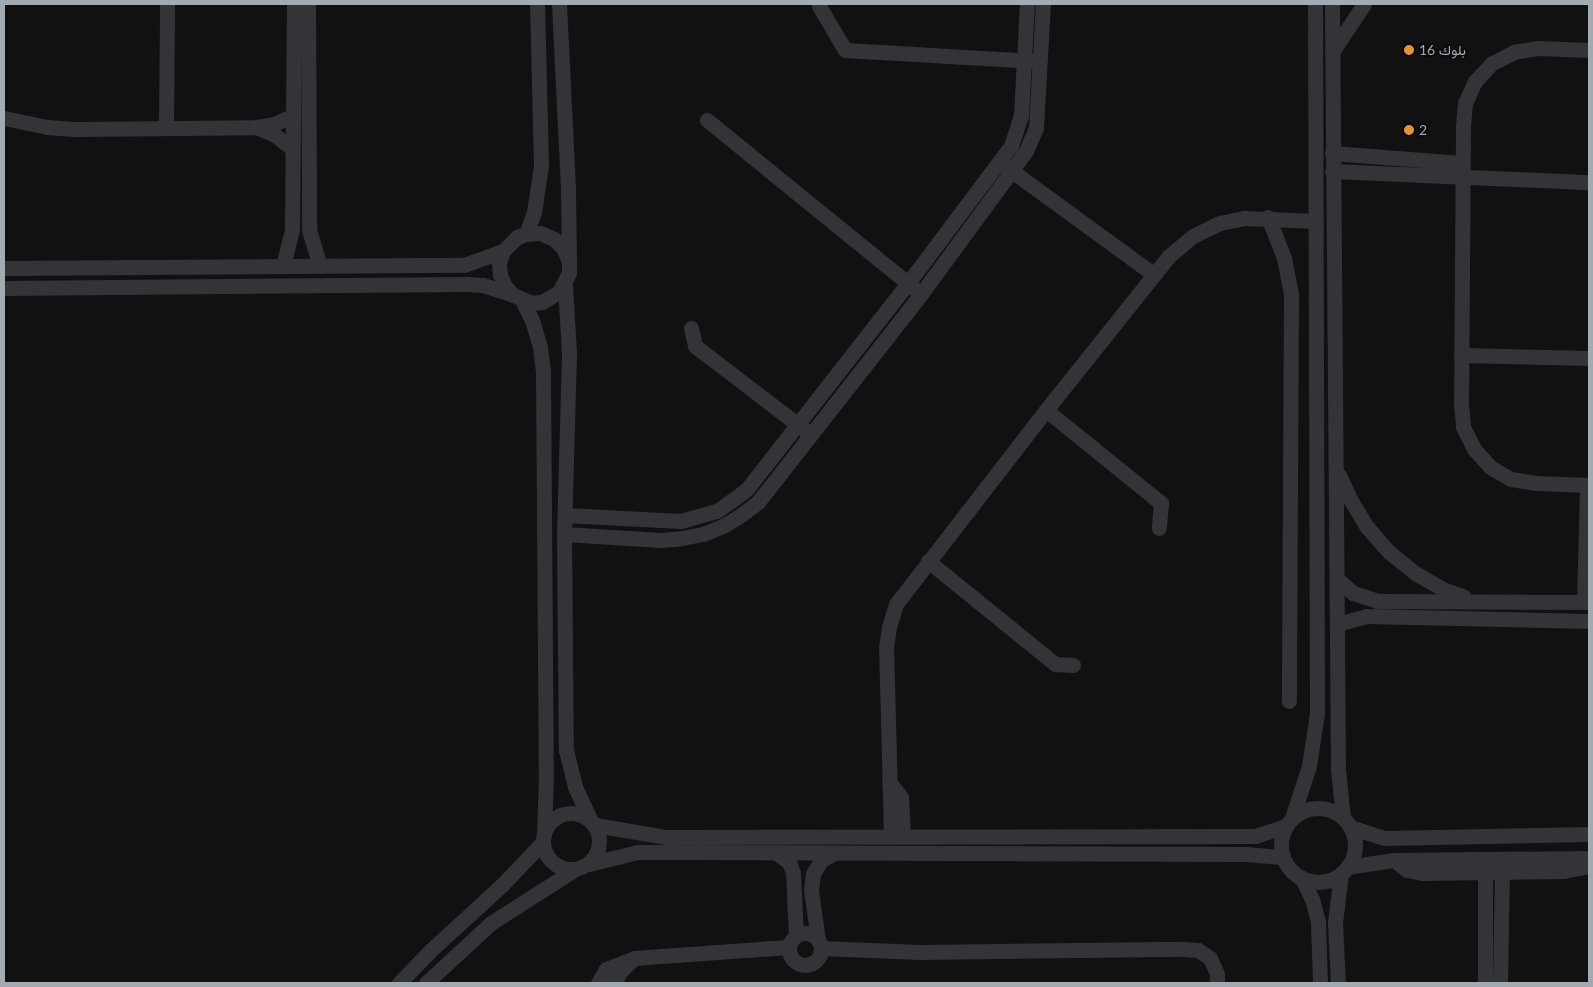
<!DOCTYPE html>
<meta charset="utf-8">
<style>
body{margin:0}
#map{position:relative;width:1593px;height:987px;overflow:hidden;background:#111112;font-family:Lato,Vazirmatn,sans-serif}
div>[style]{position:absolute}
.minor>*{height:15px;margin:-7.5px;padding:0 7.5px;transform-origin:7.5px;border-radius:7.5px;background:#323437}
.minor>.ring{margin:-7.5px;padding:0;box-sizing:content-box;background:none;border:15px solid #323437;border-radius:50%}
.dots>*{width:14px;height:14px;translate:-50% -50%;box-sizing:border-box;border:2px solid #0c0c0d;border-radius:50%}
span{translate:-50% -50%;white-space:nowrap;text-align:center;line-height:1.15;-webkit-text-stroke:4px #0c0c0d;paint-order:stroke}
.poi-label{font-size:14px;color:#a3aab2}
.left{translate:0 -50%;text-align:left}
.frame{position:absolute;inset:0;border:5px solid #a3aab2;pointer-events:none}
</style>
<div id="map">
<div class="minor">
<i style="left:308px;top:4px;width:226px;rotate:89.7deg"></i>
<i style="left:309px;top:230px;width:38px;rotate:73deg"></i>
<i style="left:559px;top:4px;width:186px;rotate:87.2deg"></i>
<i style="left:568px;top:190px;width:72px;rotate:89.2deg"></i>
<i style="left:569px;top:262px;width:11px;rotate:90deg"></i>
<i style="left:569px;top:273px;width:21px;rotate:118deg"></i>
<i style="left:559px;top:292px;width:20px;rotate:150deg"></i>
<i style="left:542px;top:302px;width:10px;rotate:174deg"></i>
<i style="left:532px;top:303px;width:21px;rotate:-157deg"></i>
<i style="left:513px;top:295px;width:12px;rotate:-132deg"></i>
<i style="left:505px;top:286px;width:12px;rotate:-114deg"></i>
<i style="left:500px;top:275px;width:12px;rotate:-95deg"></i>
<i style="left:499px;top:263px;width:13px;rotate:-72deg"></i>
<i style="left:503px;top:251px;width:20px;rotate:-45deg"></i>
<i style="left:517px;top:237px;width:9px;rotate:-18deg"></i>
<i style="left:526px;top:234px;width:14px;rotate:-4deg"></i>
<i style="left:540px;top:233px;width:15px;rotate:23deg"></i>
<i style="left:554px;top:239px;width:14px;rotate:45deg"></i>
<i style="left:564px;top:249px;width:14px;rotate:69deg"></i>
<i style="left:1332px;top:4px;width:765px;rotate:89.55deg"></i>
<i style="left:1338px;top:769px;width:49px;rotate:84.2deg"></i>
<i style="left:819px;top:6px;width:51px;rotate:59.4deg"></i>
<i style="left:845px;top:50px;width:188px;rotate:3.3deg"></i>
<i style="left:1589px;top:50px;width:51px;rotate:-177.8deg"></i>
<i style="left:1538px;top:48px;width:24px;rotate:171deg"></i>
<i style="left:1514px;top:52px;width:25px;rotate:153deg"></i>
<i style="left:1492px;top:63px;width:25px;rotate:133deg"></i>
<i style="left:1475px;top:81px;width:24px;rotate:114deg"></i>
<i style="left:1465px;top:103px;width:25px;rotate:95deg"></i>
<i style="left:1463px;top:128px;width:275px;rotate:90.4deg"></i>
<i style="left:1461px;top:403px;width:24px;rotate:85deg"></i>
<i style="left:1463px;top:427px;width:25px;rotate:63deg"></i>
<i style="left:1474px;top:449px;width:24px;rotate:48deg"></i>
<i style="left:1490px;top:467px;width:24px;rotate:30deg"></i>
<i style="left:1511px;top:479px;width:24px;rotate:9deg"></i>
<i style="left:1535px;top:483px;width:54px;rotate:2.1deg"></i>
<i style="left:1332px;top:52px;width:58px;rotate:-56.3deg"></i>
<i style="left:4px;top:118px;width:44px;rotate:11.8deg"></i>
<i style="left:47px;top:127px;width:31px;rotate:4deg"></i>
<i style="left:78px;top:129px;width:178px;rotate:-0.6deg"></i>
<i style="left:256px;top:127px;width:18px;rotate:-9deg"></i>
<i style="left:274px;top:124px;width:20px;rotate:-24deg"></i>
<i style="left:707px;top:120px;width:268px;rotate:39.1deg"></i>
<i style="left:256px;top:127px;width:21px;rotate:23deg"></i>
<i style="left:275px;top:135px;width:21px;rotate:39deg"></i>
<i style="left:166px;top:128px;width:124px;rotate:-89.5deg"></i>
<i style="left:1332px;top:153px;width:130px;rotate:4.4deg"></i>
<i style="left:1005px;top:166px;width:183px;rotate:36.1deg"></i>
<i style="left:1332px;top:171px;width:257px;rotate:2.5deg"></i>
<i style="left:1268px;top:217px;width:44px;rotate:68.7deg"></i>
<i style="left:1284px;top:258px;width:38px;rotate:79deg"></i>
<i style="left:1291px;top:295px;width:406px;rotate:90.3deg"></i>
<i style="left:526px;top:234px;width:23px;rotate:-70deg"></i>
<i style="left:534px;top:212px;width:47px;rotate:-81.3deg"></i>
<i style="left:541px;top:166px;width:162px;rotate:-91.4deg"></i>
<i style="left:283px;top:266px;width:37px;rotate:-76deg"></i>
<i style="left:292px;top:230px;width:226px;rotate:-89.5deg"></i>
<i style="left:4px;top:268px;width:460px;rotate:-0.4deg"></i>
<i style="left:464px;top:265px;width:41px;rotate:-19.7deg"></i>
<i style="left:565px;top:284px;width:70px;rotate:86.7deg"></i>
<i style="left:569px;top:354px;width:180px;rotate:91.6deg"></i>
<i style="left:564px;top:534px;width:216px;rotate:89.5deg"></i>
<i style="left:566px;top:750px;width:38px;rotate:76deg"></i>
<i style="left:575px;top:787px;width:38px;rotate:65deg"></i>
<i style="left:4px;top:288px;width:463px;rotate:-0.5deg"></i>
<i style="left:467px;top:284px;width:16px;rotate:4deg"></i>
<i style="left:483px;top:285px;width:32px;rotate:18deg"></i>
<i style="left:522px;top:300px;width:25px;rotate:64deg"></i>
<i style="left:533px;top:323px;width:25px;rotate:74deg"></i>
<i style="left:540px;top:347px;width:25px;rotate:83deg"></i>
<i style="left:543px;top:372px;width:402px;rotate:89.6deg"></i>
<i style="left:546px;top:774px;width:61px;rotate:91.9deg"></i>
<i style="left:691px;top:328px;width:18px;rotate:77deg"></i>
<i style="left:695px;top:346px;width:140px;rotate:37.4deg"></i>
<i style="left:1461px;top:355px;width:128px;rotate:1.3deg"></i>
<i style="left:1046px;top:410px;width:148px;rotate:39deg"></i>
<i style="left:1161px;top:503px;width:25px;rotate:95deg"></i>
<i style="left:1339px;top:475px;width:26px;rotate:65deg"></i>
<i style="left:1350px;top:499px;width:33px;rotate:59deg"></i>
<i style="left:1367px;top:527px;width:33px;rotate:49deg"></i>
<i style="left:1389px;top:552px;width:33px;rotate:39deg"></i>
<i style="left:1415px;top:573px;width:34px;rotate:30deg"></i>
<i style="left:1444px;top:590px;width:20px;rotate:18deg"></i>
<i style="left:565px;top:515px;width:116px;rotate:3deg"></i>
<i style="left:681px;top:521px;width:37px;rotate:-16deg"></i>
<i style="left:717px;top:511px;width:37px;rotate:-36deg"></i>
<i style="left:747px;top:489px;width:261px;rotate:-52deg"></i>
<i style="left:908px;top:283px;width:171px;rotate:-53.1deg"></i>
<i style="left:1011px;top:146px;width:33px;rotate:-72deg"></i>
<i style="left:1021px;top:115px;width:111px;rotate:-86.9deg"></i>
<i style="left:564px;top:534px;width:97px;rotate:3.5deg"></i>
<i style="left:661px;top:540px;width:21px;rotate:-5deg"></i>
<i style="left:682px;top:538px;width:21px;rotate:-11deg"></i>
<i style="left:703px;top:534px;width:22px;rotate:-22deg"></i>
<i style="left:723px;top:526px;width:21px;rotate:-31deg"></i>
<i style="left:741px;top:515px;width:21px;rotate:-37deg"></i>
<i style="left:758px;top:502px;width:264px;rotate:-51.9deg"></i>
<i style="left:921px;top:294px;width:177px;rotate:-53.7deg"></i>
<i style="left:1026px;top:151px;width:25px;rotate:-67deg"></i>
<i style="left:1036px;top:128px;width:124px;rotate:-86.8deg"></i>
<i style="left:928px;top:561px;width:164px;rotate:39deg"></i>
<i style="left:1055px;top:664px;width:18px;rotate:3deg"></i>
<i style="left:1337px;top:579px;width:21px;rotate:41deg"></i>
<i style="left:1353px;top:593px;width:25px;rotate:18deg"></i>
<i style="left:1377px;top:601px;width:212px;rotate:0.3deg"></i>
<i style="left:1584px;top:602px;width:117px;rotate:-88.5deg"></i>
<i style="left:1337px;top:624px;width:30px;rotate:-15deg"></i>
<i style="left:1366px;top:616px;width:223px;rotate:1.3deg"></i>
<i style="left:889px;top:782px;width:19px;rotate:51deg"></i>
<i style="left:901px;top:797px;width:38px;rotate:87deg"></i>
<i class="ring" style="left:1281px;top:808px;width:59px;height:59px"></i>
<i class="ring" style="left:543px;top:813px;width:41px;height:41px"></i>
<i style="left:1292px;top:818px;width:55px;rotate:-71.9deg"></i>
<i style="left:1309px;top:766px;width:54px;rotate:-81.4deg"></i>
<i style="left:1317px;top:713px;width:709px;rotate:-90.16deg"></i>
<i style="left:595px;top:825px;width:71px;rotate:9.7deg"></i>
<i style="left:665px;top:837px;width:590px;rotate:-0.1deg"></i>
<i style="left:1255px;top:836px;width:33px;rotate:-18deg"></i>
<i style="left:1350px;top:827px;width:36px;rotate:18deg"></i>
<i style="left:1384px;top:838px;width:205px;rotate:-1.1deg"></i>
<i style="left:891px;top:835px;width:187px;rotate:-91.5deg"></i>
<i style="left:886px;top:648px;width:21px;rotate:-82deg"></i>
<i style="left:889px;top:627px;width:24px;rotate:-73deg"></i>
<i style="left:896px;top:604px;width:245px;rotate:-52.3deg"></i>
<i style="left:1046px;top:410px;width:197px;rotate:-51.4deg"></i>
<i style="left:1169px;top:256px;width:31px;rotate:-40deg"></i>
<i style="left:1193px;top:236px;width:30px;rotate:-26deg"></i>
<i style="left:1220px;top:223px;width:25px;rotate:-12deg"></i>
<i style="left:1244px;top:218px;width:72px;rotate:2.4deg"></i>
<i style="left:775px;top:852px;width:17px;rotate:36deg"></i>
<i style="left:789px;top:862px;width:12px;rotate:70deg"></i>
<i style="left:793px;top:873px;width:63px;rotate:87.3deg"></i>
<i style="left:1394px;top:860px;width:16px;rotate:38deg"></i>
<i style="left:1407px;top:870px;width:16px;rotate:11deg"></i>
<i style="left:1423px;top:873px;width:140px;rotate:-0.8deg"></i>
<i style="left:1563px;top:871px;width:26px;rotate:-11deg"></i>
<i style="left:589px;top:864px;width:50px;rotate:-13.8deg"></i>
<i style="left:638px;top:852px;width:26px"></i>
<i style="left:664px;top:852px;width:582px;rotate:0.2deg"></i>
<i style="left:1246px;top:854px;width:37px;rotate:5deg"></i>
<i style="left:1347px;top:867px;width:48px;rotate:-8.5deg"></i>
<i style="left:1394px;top:860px;width:195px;rotate:-0.6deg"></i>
<i style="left:1302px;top:878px;width:23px;rotate:65deg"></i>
<i style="left:1312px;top:899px;width:24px;rotate:75deg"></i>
<i style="left:1318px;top:922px;width:61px;rotate:88.1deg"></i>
<i class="ring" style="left:789px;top:933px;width:17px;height:17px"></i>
<i style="left:818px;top:940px;width:50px;rotate:-98deg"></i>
<i style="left:811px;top:890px;width:16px;rotate:-83deg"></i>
<i style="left:813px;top:874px;width:16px;rotate:-60deg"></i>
<i style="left:821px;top:860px;width:16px;rotate:-27deg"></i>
<i style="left:821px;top:948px;width:99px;rotate:2.3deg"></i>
<i style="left:920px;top:952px;width:264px;rotate:-0.7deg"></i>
<i style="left:1184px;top:949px;width:14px;rotate:4deg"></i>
<i style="left:1198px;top:950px;width:14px;rotate:34deg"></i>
<i style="left:1210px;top:958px;width:17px;rotate:66deg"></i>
<i style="left:1217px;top:974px;width:9px;rotate:90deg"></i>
<i style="left:399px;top:983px;width:46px;rotate:-45.9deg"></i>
<i style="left:431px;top:950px;width:96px;rotate:-42.5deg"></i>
<i style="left:502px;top:885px;width:59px;rotate:-46.4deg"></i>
<i style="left:426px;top:983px;width:88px;rotate:-42.7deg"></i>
<i style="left:491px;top:923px;width:98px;rotate:-32.6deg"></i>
<i style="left:598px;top:983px;width:16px;rotate:-60deg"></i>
<i style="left:606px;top:969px;width:25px;rotate:-21deg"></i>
<i style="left:615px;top:983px;width:11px;rotate:-68deg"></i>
<i style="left:619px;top:973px;width:21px;rotate:-45deg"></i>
<i style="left:634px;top:958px;width:155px;rotate:-4.1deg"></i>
<i style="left:1338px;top:983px;width:60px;rotate:-92.9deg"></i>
<i style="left:1335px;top:923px;width:50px;rotate:-83.2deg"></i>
<i style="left:1485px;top:983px;width:111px;rotate:-90deg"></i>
<i style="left:1500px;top:983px;width:111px;rotate:-89deg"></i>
</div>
<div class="dots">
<i style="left:1409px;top:50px;background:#e29439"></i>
<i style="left:1409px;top:130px;background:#e29439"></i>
</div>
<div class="poi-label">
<span class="left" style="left:1419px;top:50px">بلوك 16</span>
<span class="left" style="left:1419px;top:130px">2</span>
</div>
<div class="frame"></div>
</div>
